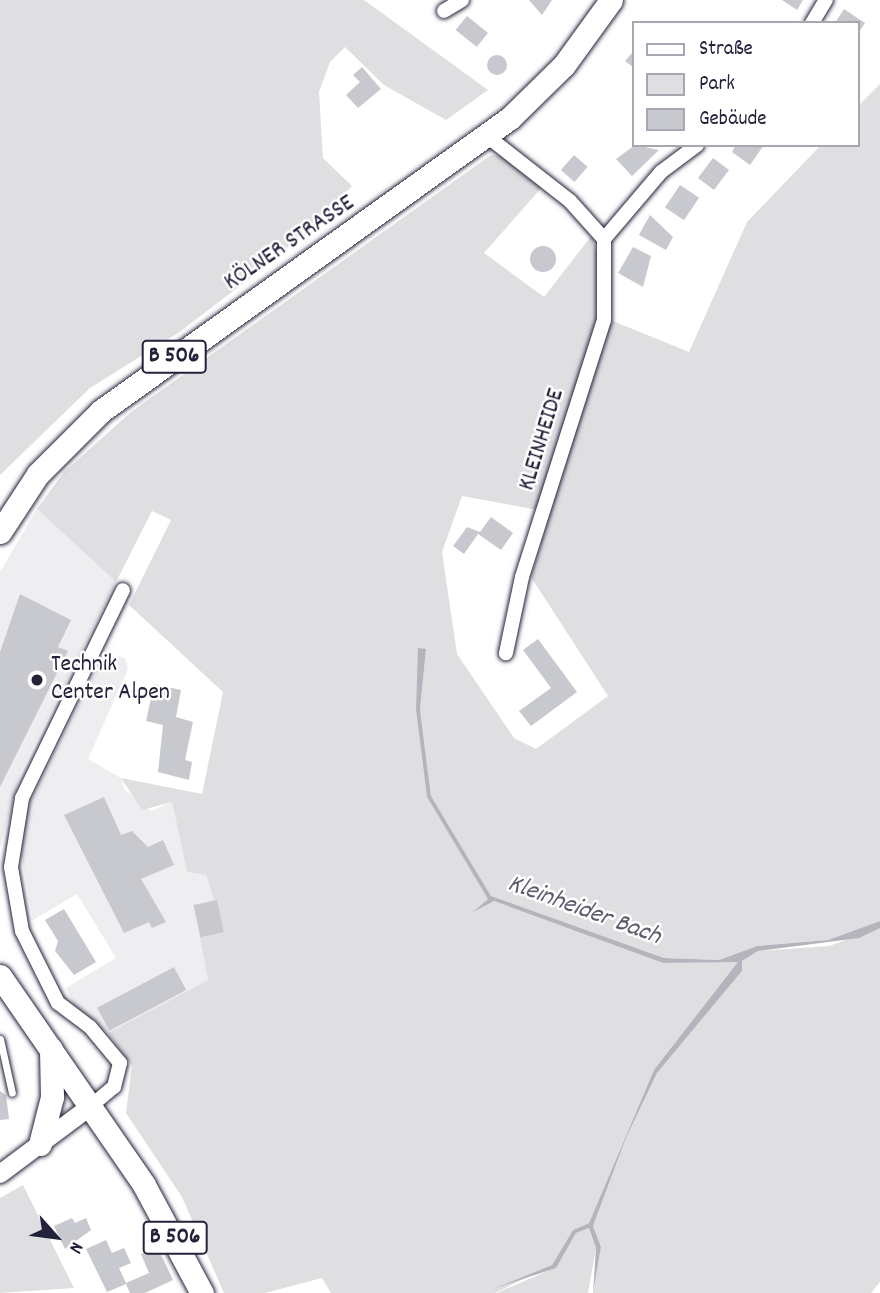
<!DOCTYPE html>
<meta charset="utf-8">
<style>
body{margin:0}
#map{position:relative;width:880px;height:1293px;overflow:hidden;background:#fff;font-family:Dekko,sans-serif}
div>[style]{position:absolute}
.built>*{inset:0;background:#eeeef1}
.green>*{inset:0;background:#dfdfe2}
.water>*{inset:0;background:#b4b4bc}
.building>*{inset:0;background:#c8c8cf;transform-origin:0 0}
.round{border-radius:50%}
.roads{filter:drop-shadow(0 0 2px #22223b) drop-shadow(0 0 2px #22223b)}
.service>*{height:7px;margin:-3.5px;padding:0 3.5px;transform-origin:3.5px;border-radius:3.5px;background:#fff}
.minor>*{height:14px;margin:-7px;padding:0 7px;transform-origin:7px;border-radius:7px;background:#fff}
.tertiary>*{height:18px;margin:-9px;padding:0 9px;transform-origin:9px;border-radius:9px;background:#fff}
.primary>*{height:23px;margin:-11.5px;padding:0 11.5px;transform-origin:11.5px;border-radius:11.5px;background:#fff}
.dots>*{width:19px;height:19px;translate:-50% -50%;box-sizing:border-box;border:4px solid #fff;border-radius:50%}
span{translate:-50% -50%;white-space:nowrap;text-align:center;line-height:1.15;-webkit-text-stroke:5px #fff;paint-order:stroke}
.shield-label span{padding:2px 5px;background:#fff;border:2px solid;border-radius:5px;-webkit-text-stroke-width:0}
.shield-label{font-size:23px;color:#22223b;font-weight:700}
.street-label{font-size:24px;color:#22223b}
.poi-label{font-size:24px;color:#22223b}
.left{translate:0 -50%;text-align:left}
.water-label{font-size:26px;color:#5c5c6f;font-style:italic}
.legend{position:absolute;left:632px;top:21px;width:228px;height:126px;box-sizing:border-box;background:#fff;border:2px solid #a7a7b1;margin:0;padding:9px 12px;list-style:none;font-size:21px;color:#22223b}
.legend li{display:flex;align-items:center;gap:14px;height:35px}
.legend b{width:35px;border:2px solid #a7a7b1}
.north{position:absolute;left:21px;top:1202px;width:70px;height:70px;-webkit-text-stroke:5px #fff;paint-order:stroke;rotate:118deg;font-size:19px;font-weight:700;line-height:28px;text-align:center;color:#22223b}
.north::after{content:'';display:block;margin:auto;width:24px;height:32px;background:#22223b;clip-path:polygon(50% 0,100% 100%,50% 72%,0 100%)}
</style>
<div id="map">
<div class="built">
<i style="clip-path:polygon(37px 509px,116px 582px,21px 771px,0 848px,0 572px)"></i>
<i style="clip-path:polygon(113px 655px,125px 658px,128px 669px,88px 759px,121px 778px,125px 790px,151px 811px,172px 802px,187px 872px,206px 875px,224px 932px,201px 937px,208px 980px,108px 1033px,75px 1007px,66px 988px,116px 958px,77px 894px,33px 920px,21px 852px,27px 809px,101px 659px)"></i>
</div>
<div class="green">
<i style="clip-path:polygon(0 0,364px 0,488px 90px,446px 120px,384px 85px,345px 47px,330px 62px,319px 92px,323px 158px,352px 186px,274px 260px,178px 333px,90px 388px,0 475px)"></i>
<i style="clip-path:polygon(880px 84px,880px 921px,828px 940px,757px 946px,719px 960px,664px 958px,491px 896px,431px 796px,420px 710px,426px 649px,416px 710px,427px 797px,489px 899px,473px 913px,494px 901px,663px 963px,738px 961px,738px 969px,654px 1070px,589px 1223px,573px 1230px,552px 1265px,495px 1293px,331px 1293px,322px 1278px,265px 1293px,224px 1293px,182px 1197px,126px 1113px,132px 1066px,108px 1033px,208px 980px,200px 937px,224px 932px,206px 875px,187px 872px,172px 802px,142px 810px,121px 778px,202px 794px,223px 692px,129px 605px,171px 520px,152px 511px,116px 582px,37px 509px,64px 472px,131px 412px,491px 155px,508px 157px,543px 186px,484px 253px,544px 297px,592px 235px,597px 257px,596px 326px,538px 510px,462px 496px,442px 552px,457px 654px,514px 738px,536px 749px,608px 696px,531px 577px,608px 319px,689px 352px,747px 222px,821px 145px,857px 145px,857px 107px)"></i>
<i style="clip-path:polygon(880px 928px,880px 1282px,871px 1293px,593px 1293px,601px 1247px,593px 1226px,626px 1138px,657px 1073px,742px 971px,742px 961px,758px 951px,829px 946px)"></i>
<i style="clip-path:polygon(23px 1185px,74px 1288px,0 1293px,0 1198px)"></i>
<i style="clip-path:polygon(589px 1228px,596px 1248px,588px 1293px,496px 1293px,555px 1268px,576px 1233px)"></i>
</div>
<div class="water">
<i style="clip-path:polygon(418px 648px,426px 649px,420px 710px,431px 796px,491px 896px,664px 958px,719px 960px,757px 946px,828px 940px,880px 921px,880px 928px,859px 938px,758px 951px,742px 961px,742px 971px,657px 1073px,626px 1138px,593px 1226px,601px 1247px,593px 1293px,596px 1248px,589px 1228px,576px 1233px,556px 1268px,493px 1289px,552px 1265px,573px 1230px,589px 1223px,654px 1070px,738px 962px,663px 963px,494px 901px,472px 913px,488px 899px,427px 797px,416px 710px)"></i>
</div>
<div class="building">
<i style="clip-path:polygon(529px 0,552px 0,542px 15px)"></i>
<i style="clip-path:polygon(782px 0,803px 0,797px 10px)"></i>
<i style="clip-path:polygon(844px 9px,865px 23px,857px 35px,857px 23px,835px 23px)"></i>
<i style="left:467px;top:16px;width:27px;height:18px;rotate:39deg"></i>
<i style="clip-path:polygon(633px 52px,633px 67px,625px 61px)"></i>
<i class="round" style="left:487px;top:55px;width:20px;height:20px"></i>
<i style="clip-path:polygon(362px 67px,381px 89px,358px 108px,346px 95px,360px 82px,353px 75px)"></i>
<i style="clip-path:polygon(635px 145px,659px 150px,632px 176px,616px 159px)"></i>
<i style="clip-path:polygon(736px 145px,764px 145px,750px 165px,732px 152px)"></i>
<i style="left:574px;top:155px;width:18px;height:20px;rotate:41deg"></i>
<i style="left:713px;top:158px;width:20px;height:25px;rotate:37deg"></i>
<i style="left:680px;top:185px;width:23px;height:27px;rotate:34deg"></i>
<i style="clip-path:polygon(650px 215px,673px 237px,666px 250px,639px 235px)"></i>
<i class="round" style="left:530px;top:246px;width:26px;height:26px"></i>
<i style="clip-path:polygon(633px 247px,651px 256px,643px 287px,618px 273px)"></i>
<i style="clip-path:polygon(491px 517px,513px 533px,501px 550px,478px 534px,464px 554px,453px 546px,467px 527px,480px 532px)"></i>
<i style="clip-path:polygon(20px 594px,71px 620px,58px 647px,68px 651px,0 787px,0 652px)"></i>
<i style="clip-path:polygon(538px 639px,577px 692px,531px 726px,519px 711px,551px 688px,523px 650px)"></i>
<i style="clip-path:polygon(154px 684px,181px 690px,176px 717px,193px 722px,185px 760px,192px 762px,189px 780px,158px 772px,163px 725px,146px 721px)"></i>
<i style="clip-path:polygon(104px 797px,121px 835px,132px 831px,148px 847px,163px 840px,174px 865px,141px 879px,166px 922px,152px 928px,149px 922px,124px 933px,64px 815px)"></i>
<i style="left:217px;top:900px;width:33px;height:24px;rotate:78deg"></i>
<i style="clip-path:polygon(64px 909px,96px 962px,74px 975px,55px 951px,58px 941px,45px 920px)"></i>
<i style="left:174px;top:967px;width:26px;height:87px;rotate:62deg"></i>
<i style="clip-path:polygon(0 1091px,6px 1095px,9px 1119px,0 1120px)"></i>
<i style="clip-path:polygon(72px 1218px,75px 1223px,86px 1218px,91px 1230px,65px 1249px,54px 1226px)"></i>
<i style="clip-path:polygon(106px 1240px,112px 1253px,124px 1248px,131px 1263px,119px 1268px,126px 1283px,149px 1273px,141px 1254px,157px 1246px,173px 1280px,145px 1293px,130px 1293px,126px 1284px,107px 1292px,86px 1249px)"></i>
</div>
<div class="roads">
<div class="service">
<i style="left:0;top:1039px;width:55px;rotate:77.5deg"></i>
</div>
<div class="minor">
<i style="left:444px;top:11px;width:21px;rotate:-31deg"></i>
<i style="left:812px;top:23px;width:27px;rotate:-59deg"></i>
<i style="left:487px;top:136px;width:105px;rotate:38.1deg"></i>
<i style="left:570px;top:201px;width:51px;rotate:48.2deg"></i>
<i style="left:604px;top:239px;width:81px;rotate:90deg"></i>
<i style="left:604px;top:320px;width:270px;rotate:107.7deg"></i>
<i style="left:522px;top:577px;width:78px;rotate:101.9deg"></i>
<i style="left:604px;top:239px;width:88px;rotate:-49.6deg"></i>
<i style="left:661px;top:172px;width:45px;rotate:-36.9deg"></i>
<i style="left:91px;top:1106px;width:30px;rotate:-40deg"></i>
<i style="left:114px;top:1087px;width:25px;rotate:-76deg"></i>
<i style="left:120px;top:1063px;width:47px;rotate:-129.8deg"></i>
<i style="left:90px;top:1027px;width:40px;rotate:-143deg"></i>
<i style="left:58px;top:1003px;width:80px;rotate:-116.6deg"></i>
<i style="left:22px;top:931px;width:65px;rotate:-99.8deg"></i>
<i style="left:11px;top:867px;width:70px;rotate:-80.9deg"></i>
<i style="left:22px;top:798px;width:231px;rotate:-64.1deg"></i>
</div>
<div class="tertiary">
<i style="left:0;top:1174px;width:114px;rotate:-36.8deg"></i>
</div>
<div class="primary">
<i style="left:0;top:532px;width:69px;rotate:-56.8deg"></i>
<i style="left:38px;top:474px;width:89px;rotate:-45deg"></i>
<i style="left:101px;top:411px;width:503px;rotate:-35.62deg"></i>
<i style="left:510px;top:118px;width:76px;rotate:-44.5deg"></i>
<i style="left:564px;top:65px;width:80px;rotate:-54.1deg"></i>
<i style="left:0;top:976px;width:254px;rotate:55.4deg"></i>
<i style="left:144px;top:1185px;width:123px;rotate:61.8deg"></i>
<i style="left:40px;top:1144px;width:49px;rotate:-75.7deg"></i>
<i style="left:52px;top:1097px;width:48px;rotate:-91.2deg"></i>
</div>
</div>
<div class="dots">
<i style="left:37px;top:680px;background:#22223b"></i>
</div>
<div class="shield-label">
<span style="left:174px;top:357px">B 506</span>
<span style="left:175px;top:1238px">B 506</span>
</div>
<div class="street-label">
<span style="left:290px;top:244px;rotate:-34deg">KÖLNER STRASSE</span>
<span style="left:543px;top:440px;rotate:-73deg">KLEINHEIDE</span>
</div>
<div class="poi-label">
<span class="left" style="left:51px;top:680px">Technik<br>Center Alpen</span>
</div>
<div class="water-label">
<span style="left:584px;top:911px;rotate:20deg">Kleinheider Bach</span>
</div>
<ul class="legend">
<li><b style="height:9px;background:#fff"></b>Straße</li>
<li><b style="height:19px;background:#dfdfe2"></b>Park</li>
<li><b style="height:19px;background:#c8c8cf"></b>Gebäude</li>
</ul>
<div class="north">N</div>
</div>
